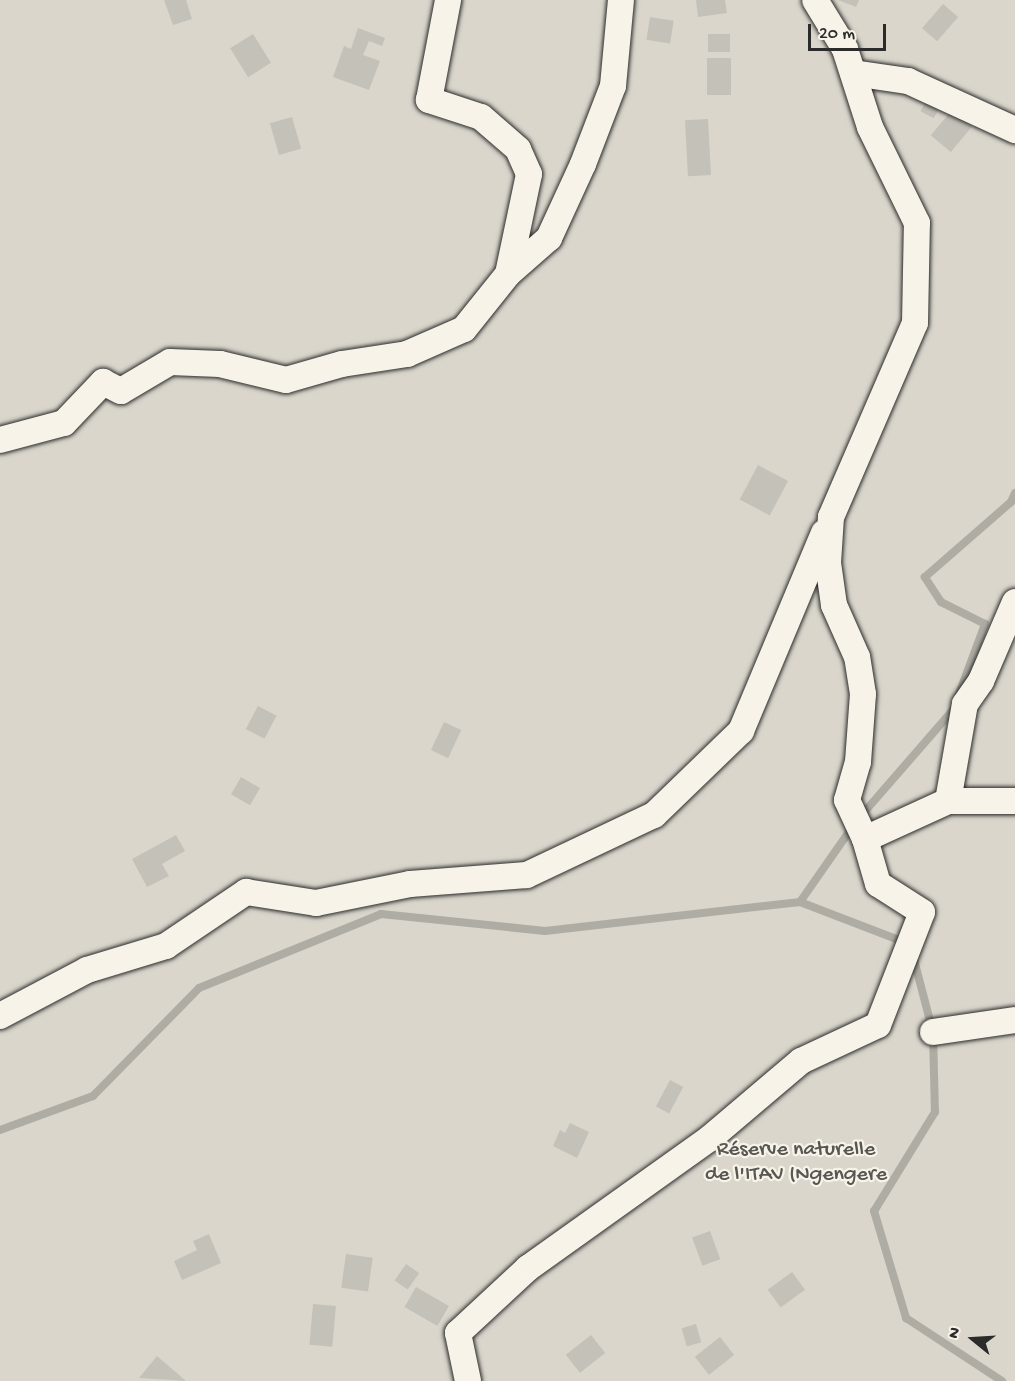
<!DOCTYPE html>
<meta charset="utf-8">
<style>
body{margin:0}
#map{position:relative;width:1015px;height:1381px;overflow:hidden;background:#f7f3e8;font-family:"Gochi Hand",sans-serif}
div>[style]{position:absolute}
.green>*{inset:0;background:#dad6cc;transform-origin:0 0}
.stream>*{height:8px;margin:-4px;padding:0 4px;transform-origin:4px;border-radius:4px;background:#afaca4}
.building>*{inset:0;background:#c4c1b9;transform-origin:0 0}
.roads{filter:drop-shadow(0 0 2px #2b2b2b) drop-shadow(0 0 2px #2b2b2b)}
.minor>*{height:26px;margin:-13px;padding:0 13px;transform-origin:13px;border-radius:13px;background:#f7f3e8}
span{translate:-50% -50%;white-space:nowrap;text-align:center;line-height:1.15;-webkit-text-stroke:4.5px #f7f3e8;paint-order:stroke}
.park-label{font-size:22px;color:#575653}
.north{position:absolute;left:943px;top:1309px;width:60px;height:60px;-webkit-text-stroke:4px #f7f3e8;paint-order:stroke;rotate:288deg;font-size:16px;font-weight:700;line-height:24px;text-align:center;color:#2b2b2b}
.north::after{content:'';display:block;margin:auto;width:21px;height:27px;background:#2b2b2b;clip-path:polygon(50% 0,100% 100%,50% 72%,0 100%)}
.scale{position:absolute;left:808px;top:24px;width:78px;height:27px;box-sizing:border-box;border:3px solid #2b2b2b;border-top:0;padding-left:8px;font-size:18px;line-height:21px;white-space:nowrap;color:#2b2b2b;-webkit-text-stroke:4px #f7f3e8;paint-order:stroke}
</style>
<div id="map">
<div class="green">
<i style="left:0;top:0;width:1015px;height:1381px"></i>
</div>
<div class="stream">
<i style="left:959px;top:694px;width:75px;rotate:-69.6deg"></i>
<i style="left:985px;top:624px;width:49px;rotate:-153.4deg"></i>
<i style="left:941px;top:602px;width:30px;rotate:-123deg"></i>
<i style="left:925px;top:577px;width:114px;rotate:-41.1deg"></i>
<i style="left:1011px;top:502px;width:10px;rotate:-66deg"></i>
<i style="left:860px;top:817px;width:143px;rotate:-49deg"></i>
<i style="left:800px;top:902px;width:93px;rotate:-55.1deg"></i>
<i style="left:913px;top:956px;width:79px;rotate:75.3deg"></i>
<i style="left:933px;top:1032px;width:80px;rotate:88.6deg"></i>
<i style="left:935px;top:1112px;width:116px;rotate:121.6deg"></i>
<i style="left:874px;top:1211px;width:112px;rotate:73.3deg"></i>
<i style="left:906px;top:1318px;width:115px;rotate:33.3deg"></i>
<i style="left:0;top:1130px;width:99px;rotate:-20.1deg"></i>
<i style="left:93px;top:1096px;width:151px;rotate:-45.5deg"></i>
<i style="left:199px;top:988px;width:196px;rotate:-22.1deg"></i>
<i style="left:381px;top:914px;width:165px;rotate:5.9deg"></i>
<i style="left:545px;top:931px;width:257px;rotate:-6.5deg"></i>
<i style="left:800px;top:902px;width:115px;rotate:21deg"></i>
</div>
<div class="building">
<i style="clip-path:polygon(164px 0,186px 0,192px 19px,173px 25px)"></i>
<i style="clip-path:polygon(696px 0,725px 0,727px 13px,698px 17px)"></i>
<i style="clip-path:polygon(838px 0,859px 0,856px 7px)"></i>
<i style="left:943px;top:4px;width:20px;height:32px;rotate:41deg"></i>
<i style="left:650px;top:17px;width:24px;height:23px;rotate:9deg"></i>
<i style="clip-path:polygon(358px 28px,385px 38px,382px 46px,369px 41px,363px 55px,380px 61px,369px 90px,333px 77px,344px 46px,351px 49px)"></i>
<i style="left:253px;top:34px;width:34px;height:27px;rotate:58deg"></i>
<i style="left:730px;top:34px;width:18px;height:22px;rotate:90deg"></i>
<i style="left:707px;top:58px;width:24px;height:37px"></i>
<i style="left:928px;top:97px;width:15px;height:16px;rotate:28deg"></i>
<i style="left:952px;top:110px;width:26px;height:33px;rotate:40deg"></i>
<i style="left:292px;top:117px;width:33px;height:23px;rotate:74deg"></i>
<i style="left:708px;top:119px;width:56px;height:23px;rotate:87deg"></i>
<i style="left:758px;top:465px;width:34px;height:39px;rotate:28deg"></i>
<i style="left:258px;top:706px;width:21px;height:26px;rotate:28deg"></i>
<i style="left:444px;top:722px;width:19px;height:31px;rotate:25deg"></i>
<i style="left:241px;top:777px;width:22px;height:20px;rotate:30deg"></i>
<i style="clip-path:polygon(176px 835px,185px 851px,162px 864px,169px 876px,147px 887px,132px 859px)"></i>
<i style="left:670px;top:1080px;width:15px;height:30px;rotate:28deg"></i>
<i style="clip-path:polygon(570px 1123px,589px 1132px,577px 1158px,553px 1146px,560px 1130px,565px 1133px)"></i>
<i style="left:710px;top:1231px;width:30px;height:19px;rotate:70deg"></i>
<i style="clip-path:polygon(209px 1234px,221px 1263px,182px 1280px,174px 1261px,197px 1250px,193px 1241px)"></i>
<i style="left:346px;top:1254px;width:27px;height:34px;rotate:8deg"></i>
<i style="left:406px;top:1264px;width:16px;height:20px;rotate:35deg"></i>
<i style="left:792px;top:1272px;width:22px;height:30px;rotate:54deg"></i>
<i style="left:416px;top:1287px;width:38px;height:23px;rotate:30deg"></i>
<i style="left:313px;top:1304px;width:23px;height:41px;rotate:5deg"></i>
<i style="left:696px;top:1324px;width:19px;height:15px;rotate:74deg"></i>
<i style="left:591px;top:1335px;width:23px;height:32px;rotate:52deg"></i>
<i style="left:720px;top:1337px;width:23px;height:32px;rotate:52deg"></i>
<i style="clip-path:polygon(157px 1356px,186px 1381px,139px 1378px)"></i>
</div>
<div class="roads">
<div class="minor">
<i style="left:853px;top:73px;width:56px;rotate:8.3deg"></i>
<i style="left:908px;top:81px;width:118px;rotate:24.6deg"></i>
<i style="left:508px;top:274px;width:55px;rotate:-41.3deg"></i>
<i style="left:549px;top:238px;width:81px;rotate:-65.3deg"></i>
<i style="left:583px;top:164px;width:84px;rotate:-69deg"></i>
<i style="left:613px;top:86px;width:86px;rotate:-84.7deg"></i>
<i style="left:0;top:440px;width:66px;rotate:-14.9deg"></i>
<i style="left:64px;top:423px;width:57px;rotate:-46.4deg"></i>
<i style="left:103px;top:382px;width:20px;rotate:27deg"></i>
<i style="left:121px;top:391px;width:57px;rotate:-30.6deg"></i>
<i style="left:170px;top:362px;width:50px;rotate:2.3deg"></i>
<i style="left:220px;top:364px;width:68px;rotate:13.6deg"></i>
<i style="left:286px;top:380px;width:58px;rotate:-15.9deg"></i>
<i style="left:342px;top:364px;width:66px;rotate:-8.7deg"></i>
<i style="left:407px;top:354px;width:62px;rotate:-23.7deg"></i>
<i style="left:464px;top:329px;width:70px;rotate:-51.3deg"></i>
<i style="left:508px;top:274px;width:102px;rotate:-78.1deg"></i>
<i style="left:529px;top:174px;width:27px;rotate:-114deg"></i>
<i style="left:518px;top:149px;width:49px;rotate:-139.1deg"></i>
<i style="left:481px;top:117px;width:55px;rotate:-161.9deg"></i>
<i style="left:429px;top:100px;width:102px;rotate:-79.2deg"></i>
<i style="left:948px;top:801px;width:98px;rotate:-80.1deg"></i>
<i style="left:965px;top:704px;width:28px;rotate:-55deg"></i>
<i style="left:981px;top:681px;width:86px;rotate:-66.7deg"></i>
<i style="left:865px;top:839px;width:91px;rotate:-24.6deg"></i>
<i style="left:948px;top:801px;width:67px"></i>
<i style="left:0;top:1016px;width:98px;rotate:-27.9deg"></i>
<i style="left:87px;top:970px;width:83px;rotate:-16.9deg"></i>
<i style="left:166px;top:946px;width:97px;rotate:-34deg"></i>
<i style="left:246px;top:892px;width:71px;rotate:8.9deg"></i>
<i style="left:316px;top:903px;width:96px;rotate:-11.4deg"></i>
<i style="left:410px;top:884px;width:117px;rotate:-4.4deg"></i>
<i style="left:527px;top:875px;width:140px;rotate:-25.3deg"></i>
<i style="left:654px;top:815px;width:121px;rotate:-44deg"></i>
<i style="left:741px;top:731px;width:215px;rotate:-67.3deg"></i>
<i style="left:933px;top:1032px;width:83px;rotate:-8.3deg"></i>
<i style="left:468px;top:1381px;width:49px;rotate:-101.8deg"></i>
<i style="left:458px;top:1333px;width:96px;rotate:-42.9deg"></i>
<i style="left:528px;top:1268px;width:222px;rotate:-35.5deg"></i>
<i style="left:709px;top:1139px;width:121px;rotate:-40.3deg"></i>
<i style="left:801px;top:1061px;width:85px;rotate:-25.1deg"></i>
<i style="left:878px;top:1025px;width:121px;rotate:-68.7deg"></i>
<i style="left:922px;top:912px;width:52px;rotate:-147.5deg"></i>
<i style="left:878px;top:884px;width:47px;rotate:-106.1deg"></i>
<i style="left:865px;top:839px;width:43px;rotate:-114.8deg"></i>
<i style="left:847px;top:800px;width:40px;rotate:-74deg"></i>
<i style="left:858px;top:762px;width:68px;rotate:-85.8deg"></i>
<i style="left:863px;top:694px;width:37px;rotate:-99deg"></i>
<i style="left:857px;top:657px;width:57px;rotate:-113.9deg"></i>
<i style="left:834px;top:605px;width:42px;rotate:-98.1deg"></i>
<i style="left:828px;top:563px;width:46px;rotate:-86.3deg"></i>
<i style="left:831px;top:517px;width:211px;rotate:-66.6deg"></i>
<i style="left:915px;top:323px;width:100px;rotate:-88.9deg"></i>
<i style="left:917px;top:223px;width:107px;rotate:-116.1deg"></i>
<i style="left:870px;top:127px;width:82px;rotate:-107.8deg"></i>
<i style="left:845px;top:49px;width:57px;rotate:-121.5deg"></i>
</div>
</div>
<div class="park-label">
<span style="left:796px;top:1163px">Réserve naturelle<br>de l'ITAV (Ngengere</span>
</div>
<div class="north">N</div>
<div class="scale">20 m</div>
</div>
